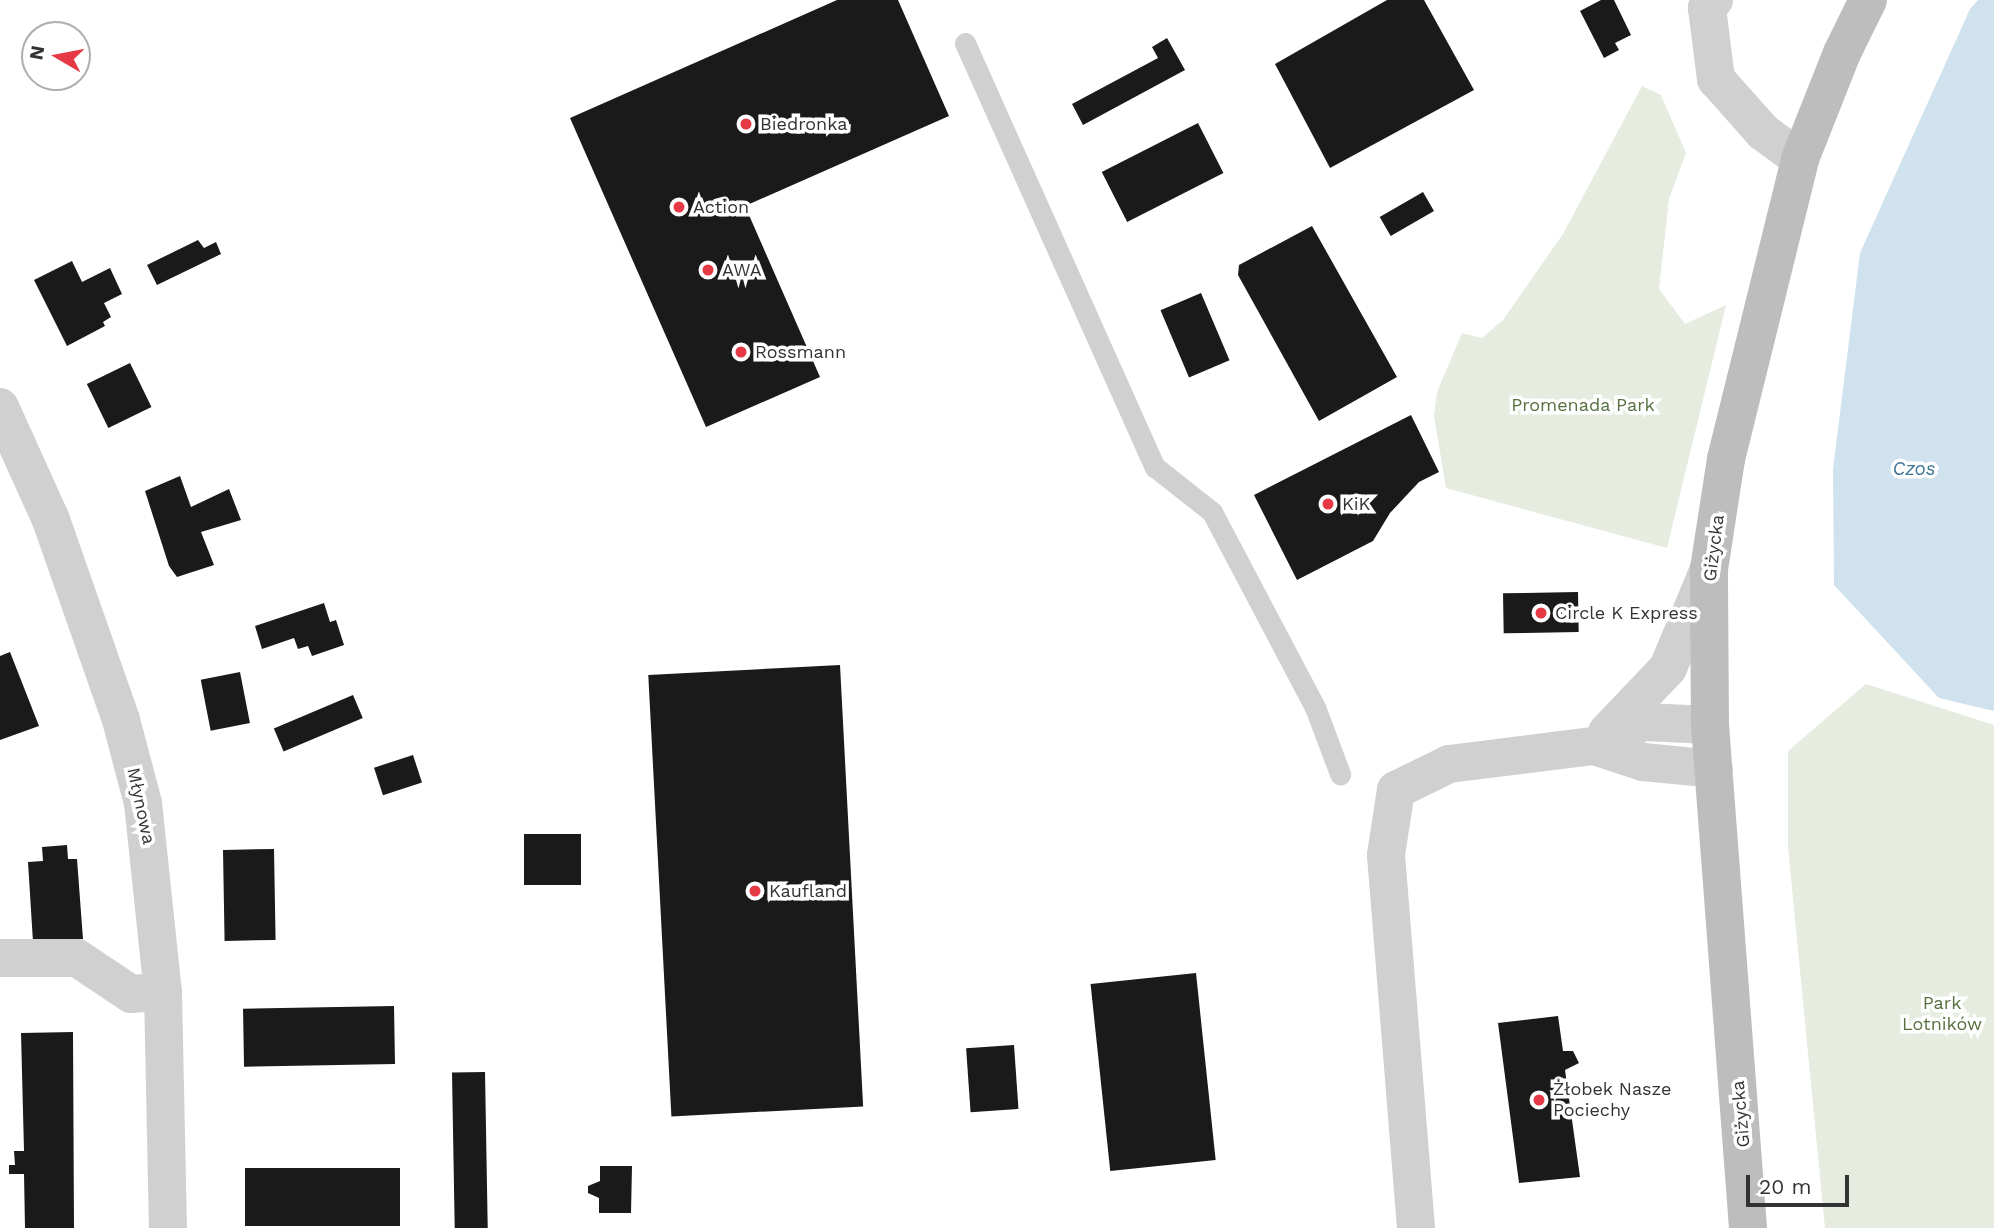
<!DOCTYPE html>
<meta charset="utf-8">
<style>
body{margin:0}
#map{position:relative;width:1994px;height:1228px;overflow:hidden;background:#fff;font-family:"Work Sans",sans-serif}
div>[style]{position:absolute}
.green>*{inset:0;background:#e6ecdf}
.water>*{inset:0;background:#cfe2ee}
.building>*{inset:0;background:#1a1a1a;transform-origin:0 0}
.lane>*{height:21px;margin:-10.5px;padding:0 10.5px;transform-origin:10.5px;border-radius:10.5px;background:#d0d0d0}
.street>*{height:38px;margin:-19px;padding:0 19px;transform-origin:19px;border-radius:19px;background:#d0d0d0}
.secondary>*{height:38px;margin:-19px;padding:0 19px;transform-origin:19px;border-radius:19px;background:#bdbdbd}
.dots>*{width:19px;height:19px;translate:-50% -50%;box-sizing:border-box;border:4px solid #fff;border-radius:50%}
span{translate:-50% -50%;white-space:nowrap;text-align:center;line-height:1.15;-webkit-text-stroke:7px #fff;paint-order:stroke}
.poi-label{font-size:18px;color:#333}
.left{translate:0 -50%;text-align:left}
.park-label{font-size:18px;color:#56703f}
.street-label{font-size:18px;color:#333}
.water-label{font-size:19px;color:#3f7597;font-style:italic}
.north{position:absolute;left:21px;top:21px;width:70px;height:70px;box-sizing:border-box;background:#fff;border:2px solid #adadad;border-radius:50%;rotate:280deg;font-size:19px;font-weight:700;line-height:28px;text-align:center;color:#333}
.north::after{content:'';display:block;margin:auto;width:24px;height:32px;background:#e63946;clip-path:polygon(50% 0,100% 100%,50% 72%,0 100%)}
.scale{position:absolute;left:1746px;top:1175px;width:103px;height:32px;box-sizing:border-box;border:4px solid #333;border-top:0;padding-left:9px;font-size:21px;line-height:24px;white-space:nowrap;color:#333;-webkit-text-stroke:5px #fff;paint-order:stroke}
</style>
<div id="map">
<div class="green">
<i style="clip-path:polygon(1642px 86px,1661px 95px,1686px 153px,1669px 199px,1659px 289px,1685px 324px,1726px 305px,1667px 548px,1446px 488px,1434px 416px,1437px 392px,1462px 333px,1482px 338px,1503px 320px,1563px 234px)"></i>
<i style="clip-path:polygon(1866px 684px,1994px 725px,1994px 1228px,1825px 1228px,1788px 847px,1788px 751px)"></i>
</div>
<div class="water">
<i style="clip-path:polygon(1978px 0,1994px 0,1994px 711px,1939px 698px,1834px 585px,1833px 469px,1860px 253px,1970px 9px)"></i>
</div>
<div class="building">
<i style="clip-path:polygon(837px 0,898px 0,949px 116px,745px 206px,820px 377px,706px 427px,570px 118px)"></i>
<i style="clip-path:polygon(1387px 0,1424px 0,1474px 90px,1330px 168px,1275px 64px)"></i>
<i style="clip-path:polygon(1601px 0,1614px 0,1631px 35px,1615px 43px,1619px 50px,1604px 58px,1580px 11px)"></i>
<i style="clip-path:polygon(1167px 38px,1185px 70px,1083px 125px,1072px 104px,1158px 58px,1152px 47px)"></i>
<i style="left:1198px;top:123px;width:56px;height:108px;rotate:63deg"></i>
<i style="left:1423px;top:192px;width:22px;height:50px;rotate:60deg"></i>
<i style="clip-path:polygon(1312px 226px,1397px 377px,1319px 421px,1238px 275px,1239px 265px)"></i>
<i style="clip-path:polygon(198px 240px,204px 248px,216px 242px,221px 254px,157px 285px,147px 265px)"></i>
<i style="clip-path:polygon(72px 261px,82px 282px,110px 268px,122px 294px,104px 303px,111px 317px,103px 322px,105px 326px,67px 346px,34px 280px)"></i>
<i style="left:1201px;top:293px;width:73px;height:44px;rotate:67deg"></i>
<i style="left:130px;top:363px;width:49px;height:48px;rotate:64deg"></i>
<i style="clip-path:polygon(1411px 415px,1439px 472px,1419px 482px,1390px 513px,1373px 541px,1297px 580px,1254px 495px)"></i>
<i style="clip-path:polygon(180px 476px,191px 507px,229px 489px,241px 520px,201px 532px,214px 565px,177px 577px,169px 566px,145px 491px)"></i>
<i style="left:1578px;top:592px;width:40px;height:75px;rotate:89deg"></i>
<i style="clip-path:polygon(324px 603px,330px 622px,336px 620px,344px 645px,312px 656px,308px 646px,298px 649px,294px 638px,262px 649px,255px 626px)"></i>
<i style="clip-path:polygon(10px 652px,39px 726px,0 740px,0 656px)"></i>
<i style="left:840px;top:665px;width:442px;height:192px;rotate:87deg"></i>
<i style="left:240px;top:672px;width:52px;height:40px;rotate:79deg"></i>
<i style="left:353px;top:695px;width:25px;height:86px;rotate:67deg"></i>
<i style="left:413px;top:755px;width:29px;height:41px;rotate:72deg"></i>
<i style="left:524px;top:834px;width:57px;height:51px"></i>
<i style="clip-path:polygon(67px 845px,68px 859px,77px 859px,83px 939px,33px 942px,28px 862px,43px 861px,42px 847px)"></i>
<i style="left:274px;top:849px;width:91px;height:51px;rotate:89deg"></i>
<i style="left:1196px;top:973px;width:188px;height:106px;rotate:84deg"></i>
<i style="left:394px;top:1006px;width:58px;height:151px;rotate:89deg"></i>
<i style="clip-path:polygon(1558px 1016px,1563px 1051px,1573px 1051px,1579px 1063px,1565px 1070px,1580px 1177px,1519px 1183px,1498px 1023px)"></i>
<i style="clip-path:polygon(73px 1032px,74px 1228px,25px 1228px,24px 1174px,9px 1174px,9px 1165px,15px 1165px,14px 1151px,24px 1151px,21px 1033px)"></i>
<i style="left:1014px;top:1045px;width:64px;height:48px;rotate:86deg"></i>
<i style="left:485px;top:1072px;width:156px;height:33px;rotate:89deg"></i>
<i style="clip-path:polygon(600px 1166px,632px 1166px,631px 1213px,599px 1213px,599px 1198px,588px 1193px,588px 1186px,600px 1181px)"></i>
<i style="left:400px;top:1168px;width:58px;height:155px;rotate:90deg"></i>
</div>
<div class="lane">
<i style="left:965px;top:43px;width:465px;rotate:65.9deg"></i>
<i style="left:1155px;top:467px;width:73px;rotate:38.3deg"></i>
<i style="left:1212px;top:512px;width:221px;rotate:62.2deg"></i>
<i style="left:1315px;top:707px;width:72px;rotate:69.5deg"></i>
</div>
<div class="street">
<i style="left:1714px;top:0;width:11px;rotate:131deg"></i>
<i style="left:1707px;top:8px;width:72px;rotate:82.8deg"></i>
<i style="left:1716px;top:79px;width:71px;rotate:48.4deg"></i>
<i style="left:1763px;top:132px;width:46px;rotate:36.1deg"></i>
<i style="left:0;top:407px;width:124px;rotate:65.7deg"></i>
<i style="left:51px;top:520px;width:212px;rotate:70.7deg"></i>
<i style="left:121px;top:720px;width:86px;rotate:75.2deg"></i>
<i style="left:143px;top:803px;width:190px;rotate:84deg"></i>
<i style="left:163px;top:992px;width:236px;rotate:88.8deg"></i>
<i style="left:1607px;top:732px;width:88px;rotate:-46.4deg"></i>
<i style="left:1668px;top:668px;width:107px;rotate:-67.5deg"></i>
<i style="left:1594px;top:746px;width:52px;rotate:18.1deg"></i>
<i style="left:1643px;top:762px;width:71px;rotate:5.6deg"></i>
<i style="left:0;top:958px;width:77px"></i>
<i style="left:77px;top:958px;width:65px;rotate:33.7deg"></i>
<i style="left:131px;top:994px;width:32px;rotate:-4deg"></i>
<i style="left:1416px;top:1228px;width:374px;rotate:-94.6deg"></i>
<i style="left:1386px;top:855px;width:66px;rotate:-81.3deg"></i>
<i style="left:1396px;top:790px;width:59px;rotate:-26.1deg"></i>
<i style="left:1449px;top:764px;width:146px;rotate:-7.1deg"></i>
<i style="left:1594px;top:746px;width:55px;rotate:-26.1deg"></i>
<i style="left:1643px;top:722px;width:67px;rotate:2.6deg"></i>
</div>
<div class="secondary">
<i style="left:1748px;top:1228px;width:504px;rotate:-94.32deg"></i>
<i style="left:1710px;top:725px;width:156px;rotate:-90.4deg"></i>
<i style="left:1709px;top:569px;width:111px;rotate:-81.2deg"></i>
<i style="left:1726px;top:459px;width:309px;rotate:-76.1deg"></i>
<i style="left:1800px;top:159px;width:114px;rotate:-68.4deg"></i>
<i style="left:1842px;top:53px;width:59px;rotate:-63.9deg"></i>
</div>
<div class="dots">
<i style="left:746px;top:124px;background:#e63946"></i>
<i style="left:679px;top:207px;background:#e63946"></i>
<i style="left:708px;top:270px;background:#e63946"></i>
<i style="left:741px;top:352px;background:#e63946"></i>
<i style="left:1328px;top:504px;background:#e63946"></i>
<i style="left:1541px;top:613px;background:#e63946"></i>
<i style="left:755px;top:891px;background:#e63946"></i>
<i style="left:1539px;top:1100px;background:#e63946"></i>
</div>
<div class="poi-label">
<span class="left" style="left:760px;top:124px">Biedronka</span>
<span class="left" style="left:693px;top:207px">Action</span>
<span class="left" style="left:722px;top:270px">AWA</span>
<span class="left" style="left:755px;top:352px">Rossmann</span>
<span class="left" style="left:1342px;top:504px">KiK</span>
<span class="left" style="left:1555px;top:613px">Circle K Express</span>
<span class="left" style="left:769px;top:891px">Kaufland</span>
<span class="left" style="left:1553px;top:1100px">Żłobek Nasze<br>Pociechy</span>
</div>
<div class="park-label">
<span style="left:1583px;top:405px">Promenada Park</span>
<span style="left:1942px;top:1014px">Park<br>Lotników</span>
</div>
<div class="street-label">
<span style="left:1714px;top:548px;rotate:-83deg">Giżycka</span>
<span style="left:141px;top:806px;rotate:78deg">Młynowa</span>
<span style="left:1741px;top:1114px;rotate:-95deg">Giżycka</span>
</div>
<div class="water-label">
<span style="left:1914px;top:469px">Czos</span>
</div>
<div class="north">N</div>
<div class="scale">20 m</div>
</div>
